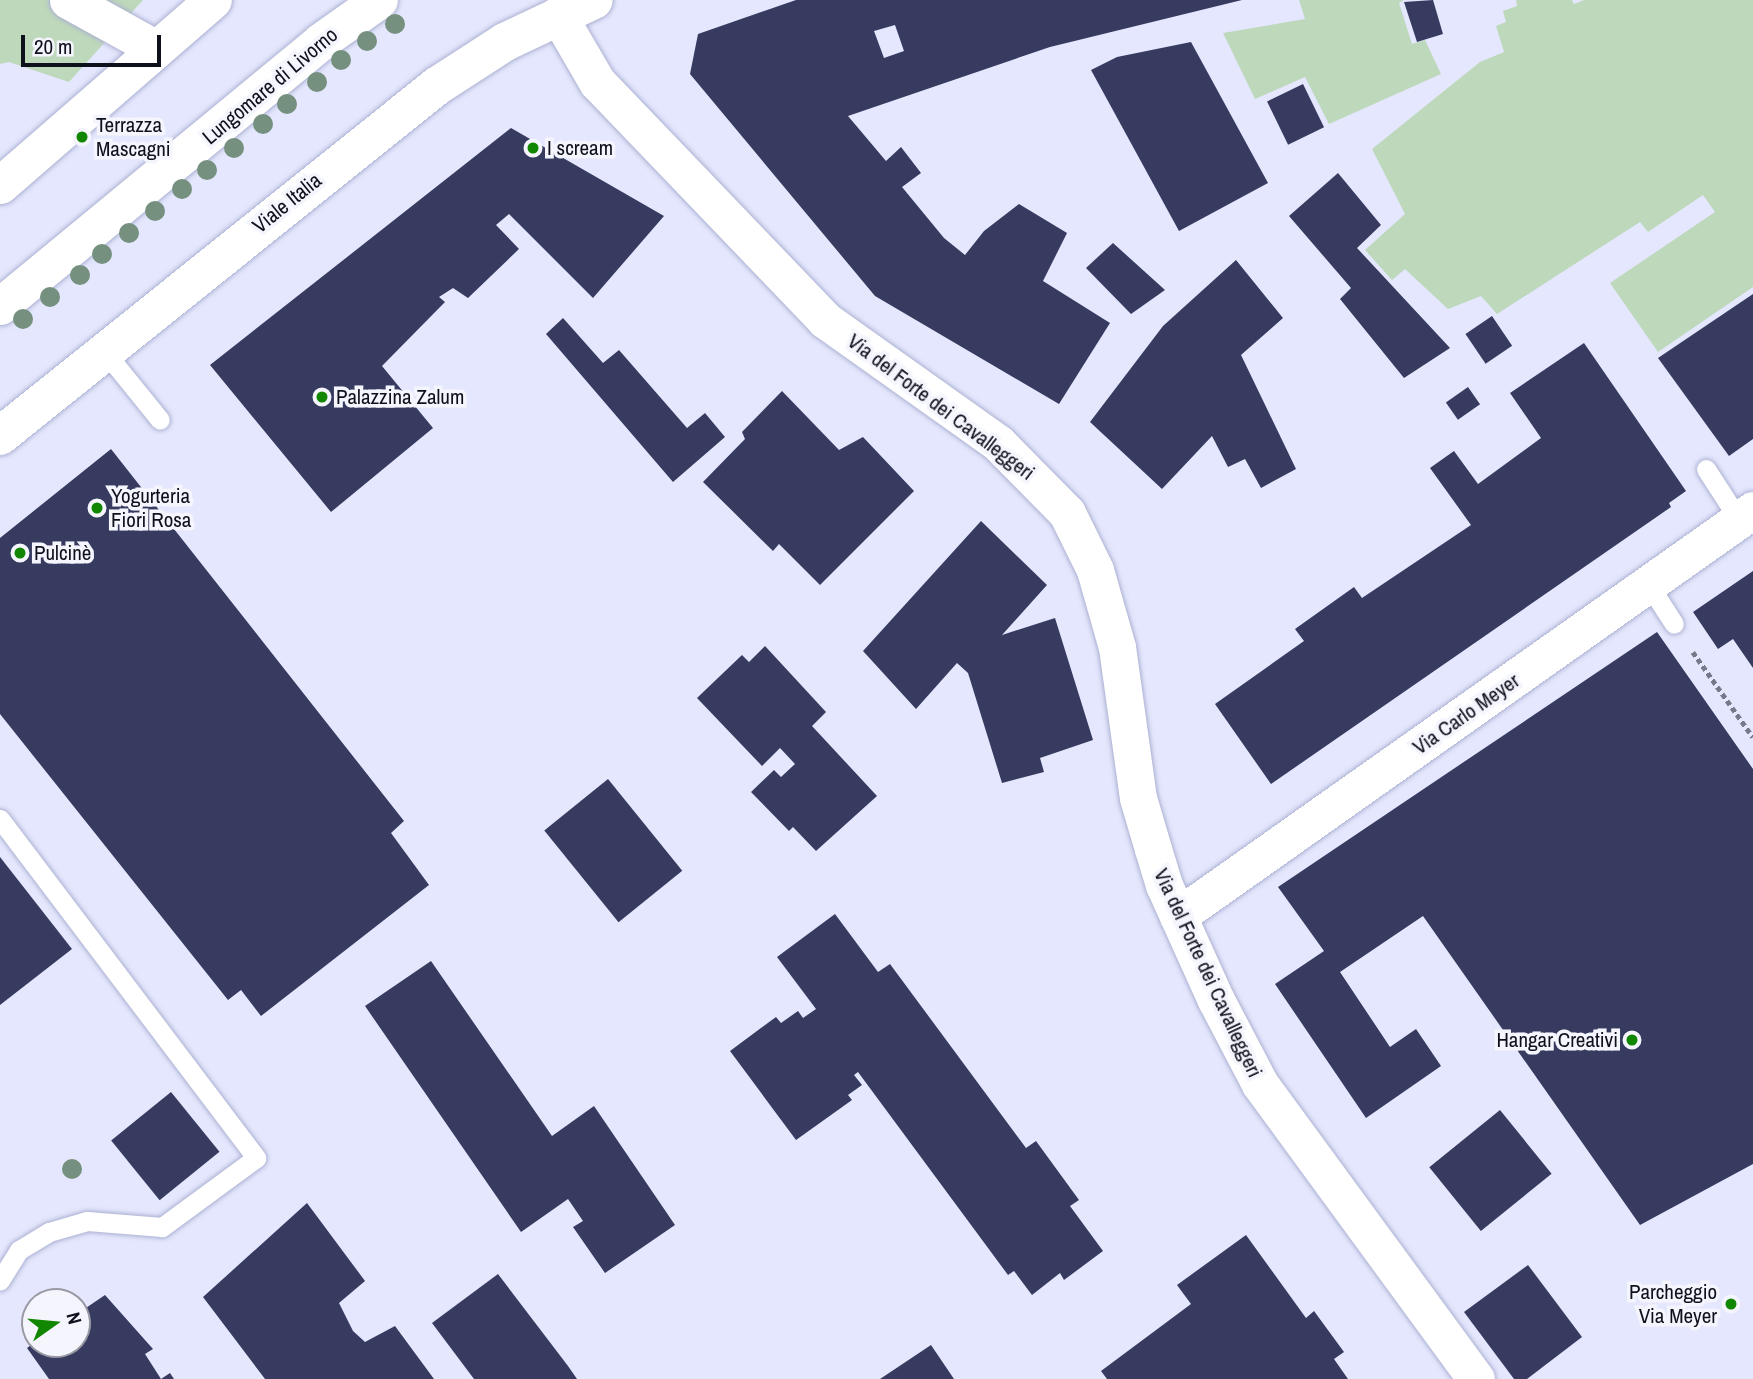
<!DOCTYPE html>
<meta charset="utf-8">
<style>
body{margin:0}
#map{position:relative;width:1753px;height:1379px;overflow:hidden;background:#e4e7fd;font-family:"Archivo Narrow",sans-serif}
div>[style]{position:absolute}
.green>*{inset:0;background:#bed8bb}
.building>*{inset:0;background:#373b60;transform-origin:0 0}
.path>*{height:4.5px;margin-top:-2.25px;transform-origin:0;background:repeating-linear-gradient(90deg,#767989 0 5px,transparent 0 8.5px)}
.roads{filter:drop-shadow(0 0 2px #acb1d2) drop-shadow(0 0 2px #acb1d2)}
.lane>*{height:19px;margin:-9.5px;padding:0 9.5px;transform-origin:9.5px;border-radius:9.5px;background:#fff}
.street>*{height:37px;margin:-18.5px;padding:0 18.5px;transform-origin:18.5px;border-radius:18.5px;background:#fff}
.secondary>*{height:38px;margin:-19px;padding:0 19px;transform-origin:19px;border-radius:19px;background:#fff}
.trees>*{width:20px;height:20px;margin:-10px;border-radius:50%;background:#75907e}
.dots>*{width:19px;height:19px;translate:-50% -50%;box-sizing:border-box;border:4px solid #f4f5fd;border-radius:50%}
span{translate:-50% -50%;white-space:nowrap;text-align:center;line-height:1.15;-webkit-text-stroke:7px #f4f5fd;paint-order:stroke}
.street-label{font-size:21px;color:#0e101b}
.poi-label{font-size:21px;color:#0e101b}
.left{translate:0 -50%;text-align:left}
.right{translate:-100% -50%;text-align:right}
.north{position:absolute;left:21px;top:1288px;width:70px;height:70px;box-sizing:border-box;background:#f4f5fd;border:2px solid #9899a3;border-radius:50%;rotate:75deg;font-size:19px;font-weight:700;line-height:28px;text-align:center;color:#0e101b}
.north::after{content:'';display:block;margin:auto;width:24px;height:32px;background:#108601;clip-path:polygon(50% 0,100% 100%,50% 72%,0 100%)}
.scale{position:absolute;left:21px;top:35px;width:140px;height:32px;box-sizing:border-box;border:4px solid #0e101b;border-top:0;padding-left:9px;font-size:21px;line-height:24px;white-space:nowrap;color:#0e101b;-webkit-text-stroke:5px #f4f5fd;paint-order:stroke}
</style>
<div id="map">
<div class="green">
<i style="clip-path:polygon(0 0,143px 0,69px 82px,9px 62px,0 64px)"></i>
<i style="clip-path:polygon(1299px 0,1404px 0,1399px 3px,1412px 44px,1425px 40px,1441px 74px,1329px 124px,1305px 77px,1255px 99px,1223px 33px,1305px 19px)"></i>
<i style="clip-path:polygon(1516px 0,1572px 0,1574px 4px,1584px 0,1753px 0,1753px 287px,1658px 352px,1610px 283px,1715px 212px,1703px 195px,1648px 232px,1640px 222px,1497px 314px,1481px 296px,1448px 309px,1405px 269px,1392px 280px,1365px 250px,1405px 214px,1372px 149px,1480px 62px,1504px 52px,1496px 26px,1506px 22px,1503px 11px,1517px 6px)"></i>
</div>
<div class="building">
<i style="clip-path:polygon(evenodd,796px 0,1242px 0,1050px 47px,848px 116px,886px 161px,901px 147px,921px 173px,902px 187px,944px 238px,965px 255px,984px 231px,1019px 204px,1067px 233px,1043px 281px,1110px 323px,1059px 404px,875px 296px,690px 74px,698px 34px,796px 0,895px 25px,904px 51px,884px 58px,874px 31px,895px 25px)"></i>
<i style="clip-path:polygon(1433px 0,1443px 34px,1417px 42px,1404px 2px)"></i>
<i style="clip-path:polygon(1191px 42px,1268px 183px,1179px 231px,1091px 70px,1117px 57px)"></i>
<i style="left:1303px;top:84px;width:48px;height:40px;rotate:64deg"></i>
<i style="clip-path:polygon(511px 128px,664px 216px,593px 298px,509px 214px,496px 225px,519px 249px,468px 298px,453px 288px,439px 297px,445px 302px,382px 366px,433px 428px,331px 512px,210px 365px)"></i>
<i style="clip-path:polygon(1338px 173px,1381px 225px,1357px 248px,1450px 348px,1404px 378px,1340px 299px,1351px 288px,1289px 216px)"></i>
<i style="clip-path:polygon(1113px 243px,1165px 290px,1131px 314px,1086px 268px)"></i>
<i style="clip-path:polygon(1236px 260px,1283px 318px,1241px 355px,1296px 469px,1261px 488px,1245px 459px,1228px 467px,1212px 436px,1162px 489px,1090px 422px,1163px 326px)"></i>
<i style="clip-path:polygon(1753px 294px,1753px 439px,1729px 456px,1658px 358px)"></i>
<i style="left:1492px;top:316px;width:36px;height:32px;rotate:56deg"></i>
<i style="clip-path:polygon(563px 318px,603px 363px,619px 350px,687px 428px,705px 413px,725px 437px,673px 482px,546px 334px)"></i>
<i style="clip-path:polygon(1584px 343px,1686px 491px,1669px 503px,1671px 507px,1271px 784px,1215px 704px,1304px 641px,1295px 629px,1354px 587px,1362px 598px,1471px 525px,1430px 468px,1454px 451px,1478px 484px,1541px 438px,1510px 393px)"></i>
<i style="left:1468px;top:387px;width:21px;height:27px;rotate:55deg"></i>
<i style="clip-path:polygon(782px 391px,839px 450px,863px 437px,914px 491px,820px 585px,779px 544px,773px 551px,703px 482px,745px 439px,742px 432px)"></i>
<i style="clip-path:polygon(111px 449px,404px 821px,391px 833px,429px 885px,261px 1016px,241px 990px,228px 1000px,0 714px,0 538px)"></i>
<i style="clip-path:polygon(981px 521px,1047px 585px,1002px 635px,1055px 618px,1093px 740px,1040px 758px,1044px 772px,1002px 783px,968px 673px,957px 663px,916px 709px,863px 651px)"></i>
<i style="clip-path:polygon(1753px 571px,1753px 668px,1733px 639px,1718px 649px,1693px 612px)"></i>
<i style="clip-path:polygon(1657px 632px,1753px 769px,1753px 1164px,1640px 1225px,1423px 916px,1340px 972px,1390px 1047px,1416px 1029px,1441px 1066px,1366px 1118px,1275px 984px,1324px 951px,1278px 887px)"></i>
<i style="clip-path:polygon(765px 646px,826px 712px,812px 726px,877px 796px,816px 851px,793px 827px,789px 831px,751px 792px,774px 770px,781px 777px,795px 764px,780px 748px,762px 766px,697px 698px,742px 655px,749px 662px)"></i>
<i style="left:608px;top:779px;width:118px;height:82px;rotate:51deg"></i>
<i style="clip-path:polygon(0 857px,72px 949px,0 1005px)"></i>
<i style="clip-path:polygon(835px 914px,878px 972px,890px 964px,1026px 1148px,1036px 1141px,1079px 1200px,1070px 1206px,1103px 1251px,1064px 1280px,1060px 1273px,1032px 1295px,1014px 1271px,1008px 1275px,858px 1072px,854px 1075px,862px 1085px,848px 1095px,852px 1100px,796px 1140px,730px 1051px,776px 1017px,781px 1023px,798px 1011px,803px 1018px,816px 1009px,777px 957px)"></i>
<i style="clip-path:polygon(431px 961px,552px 1136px,594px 1106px,675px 1225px,605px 1273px,573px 1227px,583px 1221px,568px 1199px,521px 1232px,365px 1006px)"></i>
<i style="left:171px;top:1092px;width:77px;height:77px;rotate:51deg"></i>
<i style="left:1500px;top:1110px;width:82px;height:91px;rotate:51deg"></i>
<i style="clip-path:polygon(307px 1203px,365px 1281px,339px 1303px,353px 1331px,365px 1342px,395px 1326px,434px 1379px,265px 1379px,203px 1297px)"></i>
<i style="clip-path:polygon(1246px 1235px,1306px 1318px,1314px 1311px,1344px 1352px,1334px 1359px,1348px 1379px,1107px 1379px,1101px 1371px,1191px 1304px,1177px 1285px)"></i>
<i style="clip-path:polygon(1528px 1265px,1582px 1337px,1527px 1379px,1514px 1379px,1464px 1312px)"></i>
<i style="clip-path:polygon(498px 1274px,568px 1366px,577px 1379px,474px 1379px,432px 1323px)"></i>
<i style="clip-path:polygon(105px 1295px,153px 1349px,145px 1354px,161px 1379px,170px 1373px,174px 1379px,49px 1379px,27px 1348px,35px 1342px,77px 1344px,77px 1314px)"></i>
<i style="clip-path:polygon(931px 1345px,954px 1379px,880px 1379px)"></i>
</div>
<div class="path">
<i style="left:1693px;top:652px;width:104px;rotate:54.8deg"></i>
</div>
<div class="roads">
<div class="lane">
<i style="left:105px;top:352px;width:87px;rotate:51deg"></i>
<i style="left:1706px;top:469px;width:61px;rotate:57.1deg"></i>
<i style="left:1649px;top:585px;width:46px;rotate:57.3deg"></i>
<i style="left:0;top:819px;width:425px;rotate:52.9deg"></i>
<i style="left:256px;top:1158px;width:117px;rotate:143.7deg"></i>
<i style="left:162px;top:1227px;width:75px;rotate:-175.4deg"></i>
<i style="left:87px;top:1221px;width:40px;rotate:164deg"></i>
<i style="left:49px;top:1232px;width:35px;rotate:149deg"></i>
<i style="left:19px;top:1250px;width:36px;rotate:122deg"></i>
</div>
<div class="street">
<i style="left:68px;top:0;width:99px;rotate:28.9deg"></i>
<i style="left:558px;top:15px;width:78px;rotate:59.8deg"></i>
<i style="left:597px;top:82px;width:330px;rotate:46.2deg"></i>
<i style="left:825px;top:320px;width:212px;rotate:35.4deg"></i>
<i style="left:998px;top:443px;width:98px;rotate:45.4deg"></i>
<i style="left:1067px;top:513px;width:64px;rotate:63.8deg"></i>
<i style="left:1095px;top:570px;width:80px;rotate:74.1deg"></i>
<i style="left:1117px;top:647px;width:152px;rotate:82.1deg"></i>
<i style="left:1138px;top:798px;width:53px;rotate:73.6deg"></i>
<i style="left:1153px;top:849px;width:38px;rotate:73deg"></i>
<i style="left:1164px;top:885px;width:126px;rotate:65.7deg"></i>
<i style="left:1216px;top:1000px;width:95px;rotate:62.4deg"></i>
<i style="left:1260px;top:1084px;width:366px;rotate:53.8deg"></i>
<i style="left:0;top:185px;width:282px;rotate:-41deg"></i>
<i style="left:0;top:306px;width:416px;rotate:-39.5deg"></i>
<i style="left:321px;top:41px;width:71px;rotate:-35.3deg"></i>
<i style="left:1178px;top:916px;width:704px;rotate:-35.23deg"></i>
</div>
<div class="secondary">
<i style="left:0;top:436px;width:560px;rotate:-38.69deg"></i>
<i style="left:437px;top:86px;width:81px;rotate:-32.9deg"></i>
<i style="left:505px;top:42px;width:98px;rotate:-25.3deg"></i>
</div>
</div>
<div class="trees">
<i style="left:395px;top:24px"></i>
<i style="left:367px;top:41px"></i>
<i style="left:341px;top:60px"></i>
<i style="left:317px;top:82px"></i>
<i style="left:287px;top:104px"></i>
<i style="left:263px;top:124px"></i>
<i style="left:234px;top:148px"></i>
<i style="left:207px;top:170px"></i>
<i style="left:182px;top:189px"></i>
<i style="left:155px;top:211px"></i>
<i style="left:129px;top:233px"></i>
<i style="left:102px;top:254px"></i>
<i style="left:80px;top:275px"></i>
<i style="left:50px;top:297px"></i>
<i style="left:23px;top:319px"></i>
<i style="left:72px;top:1169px"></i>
</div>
<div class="dots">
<i style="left:82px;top:137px;background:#108601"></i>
<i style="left:533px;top:148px;background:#108601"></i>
<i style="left:322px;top:397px;background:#108601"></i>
<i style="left:97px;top:508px;background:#108601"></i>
<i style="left:20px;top:553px;background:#108601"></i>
<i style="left:1632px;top:1040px;background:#108601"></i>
<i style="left:1731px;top:1304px;background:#108601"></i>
</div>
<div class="street-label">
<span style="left:270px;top:86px;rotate:-40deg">Lungomare di Livorno</span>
<span style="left:287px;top:203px;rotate:-39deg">Viale Italia</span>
<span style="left:941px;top:407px;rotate:37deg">Via del Forte dei Cavalleggeri</span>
<span style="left:1466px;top:714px;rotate:-35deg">Via Carlo Meyer</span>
<span style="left:1208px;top:973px;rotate:65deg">Via del Forte dei Cavalleggeri</span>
</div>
<div class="poi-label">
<span class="left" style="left:96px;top:137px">Terrazza<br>Mascagni</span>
<span class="left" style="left:547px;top:148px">I scream</span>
<span class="left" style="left:336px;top:397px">Palazzina Zalum</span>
<span class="left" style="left:111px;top:508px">Yogurteria<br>Fiori Rosa</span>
<span class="left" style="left:34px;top:553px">Pulcinè</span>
<span class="right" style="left:1618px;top:1040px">Hangar Creativi</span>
<span class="right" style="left:1717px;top:1304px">Parcheggio<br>Via Meyer</span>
</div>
<div class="north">N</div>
<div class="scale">20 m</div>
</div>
